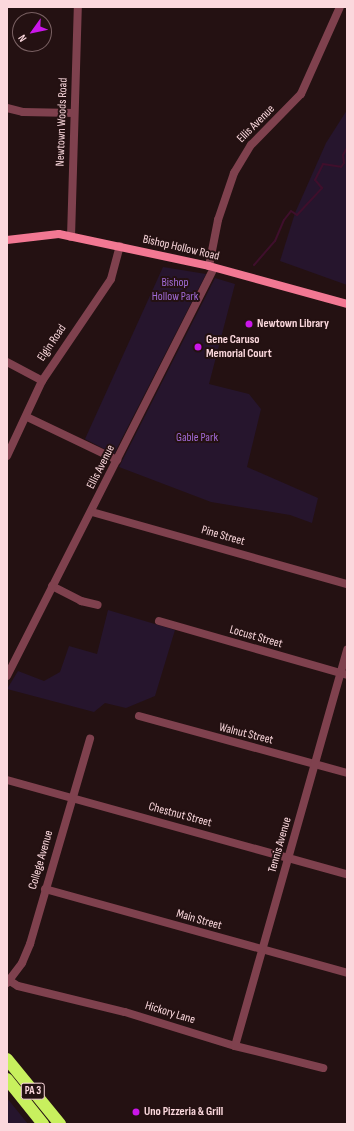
<!DOCTYPE html>
<style>
body{margin:0}
#map{position:relative;width:354px;height:1131px;overflow:hidden;background:#241112;font-family:"Sofia Sans Condensed",sans-serif}
div>[style]{position:absolute}
.green>*{inset:0;background:#26152d}
.stream>*{height:2px;margin:-1px;padding:0 1px;transform-origin:1px;border-radius:1px;background:#3f0f2c}
.street>*{height:8px;margin:-4px;padding:0 4px;transform-origin:4px;border-radius:4px;background:#7f414e}
.secondary>*{height:8px;margin:-4px;padding:0 4px;transform-origin:4px;border-radius:4px;background:#f27893}
.highway>*{height:12px;margin:-6px;padding:0 6px;transform-origin:6px;border-radius:6px;background:#c8f05e}
.dots>*{width:11px;height:11px;translate:-50% -50%;box-sizing:border-box;border:2px solid #241112;border-radius:50%}
span{translate:-50% -50%;white-space:nowrap;text-align:center;line-height:1.15;-webkit-text-stroke:4px #241112;paint-order:stroke}
.shield-label span{padding:1px 3px;background:#241112;border:1px solid;border-radius:3px;-webkit-text-stroke-width:0}
.shield-label{font-size:11px;color:#fbd8dd;font-weight:700}
.street-label{font-size:12px;color:#fbd8dd}
.park-label{font-size:12px;color:#a06ad5}
.poi-label{font-size:12px;color:#fbd8dd;font-weight:700}
.left{translate:0 -50%;text-align:left}
.frame{position:absolute;inset:0;border:8px solid #fbd8dd;pointer-events:none}
.north{position:absolute;left:12px;top:12px;width:40px;height:40px;box-sizing:border-box;background:#241112;border:1px solid #7a6163;border-radius:50%;rotate:237deg;font-size:11px;font-weight:700;line-height:16px;text-align:center;color:#fbd8dd}
.north::after{content:'';display:block;margin:auto;width:14px;height:18px;background:#ca16e9;clip-path:polygon(50% 0,100% 100%,50% 72%,0 100%)}
</style>
<div id="map">
<div class="green">
<i style="clip-path:polygon(347px 110px,347px 285px,280px 261px,295px 213px,326px 143px)"></i>
<i style="clip-path:polygon(163px 267px,206px 274px,114px 454px,85px 439px)"></i>
<i style="clip-path:polygon(215px 278px,235px 284px,209px 384px,249px 394px,261px 409px,247px 467px,318px 498px,312px 523px,290px 515px,211px 502px,119px 467px)"></i>
<i style="clip-path:polygon(108px 610px,175px 630px,155px 696px,126px 708px,105px 703px,94px 712px,7px 689px,18px 671px,44px 681px,60px 672px,69px 646px,97px 654px)"></i>
<i style="clip-path:polygon(7px 1098px,28px 1124px,7px 1124px)"></i>
</div>
<div class="stream">
<i style="left:254px;top:265px;width:32px;rotate:-49deg"></i>
<i style="left:275px;top:241px;width:23px;rotate:-67deg"></i>
<i style="left:284px;top:220px;width:11px;rotate:-52deg"></i>
<i style="left:291px;top:211px;width:7px;rotate:34deg"></i>
<i style="left:297px;top:215px;width:37px;rotate:-47deg"></i>
<i style="left:322px;top:188px;width:11px;rotate:-131deg"></i>
<i style="left:315px;top:180px;width:18px;rotate:-63deg"></i>
<i style="left:323px;top:164px;width:18px;rotate:9deg"></i>
<i style="left:341px;top:167px;width:5px;rotate:-53deg"></i>
<i style="left:344px;top:163px;width:8px;rotate:-97deg"></i>
<i style="left:343px;top:155px;width:8px;rotate:-60deg"></i>
</div>
<div class="street">
<i style="left:7px;top:108px;width:16px;rotate:14deg"></i>
<i style="left:23px;top:112px;width:51px;rotate:1.1deg"></i>
<i style="left:71px;top:237px;width:230px;rotate:-88.3deg"></i>
<i style="left:209px;top:266px;width:47px;rotate:-78.9deg"></i>
<i style="left:218px;top:220px;width:50px;rotate:-71.2deg"></i>
<i style="left:234px;top:173px;width:33px;rotate:-59deg"></i>
<i style="left:251px;top:145px;width:71px;rotate:-45.6deg"></i>
<i style="left:301px;top:94px;width:95px;rotate:-65.9deg"></i>
<i style="left:7px;top:362px;width:40px;rotate:28deg"></i>
<i style="left:27px;top:417px;width:100px;rotate:25.5deg"></i>
<i style="left:7px;top:456px;width:83px;rotate:-65deg"></i>
<i style="left:42px;top:381px;width:123px;rotate:-55.9deg"></i>
<i style="left:111px;top:279px;width:34px;rotate:-75deg"></i>
<i style="left:92px;top:512px;width:265px;rotate:15.8deg"></i>
<i style="left:52px;top:586px;width:33px;rotate:27deg"></i>
<i style="left:81px;top:601px;width:17px;rotate:13deg"></i>
<i style="left:159px;top:621px;width:196px;rotate:16deg"></i>
<i style="left:7px;top:676px;width:458px;rotate:-63.1deg"></i>
<i style="left:139px;top:716px;width:216px;rotate:15.3deg"></i>
<i style="left:7px;top:780px;width:353px;rotate:15.5deg"></i>
<i style="left:45px;top:889px;width:313px;rotate:15.5deg"></i>
<i style="left:10px;top:981px;width:9px;rotate:32deg"></i>
<i style="left:18px;top:986px;width:110px;rotate:13.7deg"></i>
<i style="left:125px;top:1012px;width:115px;rotate:17.2deg"></i>
<i style="left:235px;top:1046px;width:91px;rotate:14deg"></i>
<i style="left:7px;top:983px;width:25px;rotate:-53deg"></i>
<i style="left:22px;top:963px;width:21px;rotate:-67deg"></i>
<i style="left:30px;top:944px;width:214px;rotate:-73.7deg"></i>
<i style="left:235px;top:1046px;width:412px;rotate:-74.2deg"></i>
</div>
<div class="secondary">
<i style="left:7px;top:240px;width:52px;rotate:-6.6deg"></i>
<i style="left:59px;top:234px;width:153px;rotate:12deg"></i>
<i style="left:209px;top:266px;width:143px;rotate:15.4deg"></i>
</div>
<div class="highway">
<i style="left:7px;top:1059px;width:84px;rotate:50.8deg"></i>
<i style="left:7px;top:1079px;width:58px;rotate:51.3deg"></i>
</div>
<div class="dots">
<i style="left:249px;top:324px;background:#ca16e9"></i>
<i style="left:198px;top:347px;background:#ca16e9"></i>
<i style="left:136px;top:1112px;background:#ca16e9"></i>
</div>
<div class="shield-label">
<span style="left:33px;top:1091px">PA 3</span>
</div>
<div class="street-label">
<span style="left:62px;top:122px;rotate:-88deg">Newtown Woods Road</span>
<span style="left:256px;top:124px;rotate:-45deg">Ellis Avenue</span>
<span style="left:181px;top:248px;rotate:13deg">Bishop Hollow Road</span>
<span style="left:52px;top:343px;rotate:-56deg">Elgin Road</span>
<span style="left:101px;top:467px;rotate:-63deg">Ellis Avenue</span>
<span style="left:223px;top:536px;rotate:16deg">Pine Street</span>
<span style="left:256px;top:637px;rotate:16deg">Locust Street</span>
<span style="left:246px;top:734px;rotate:14deg">Walnut Street</span>
<span style="left:180px;top:815px;rotate:15deg">Chestnut Street</span>
<span style="left:280px;top:845px;rotate:-74deg">Tennis Avenue</span>
<span style="left:41px;top:860px;rotate:-74deg">College Avenue</span>
<span style="left:199px;top:920px;rotate:16deg">Main Street</span>
<span style="left:170px;top:1013px;rotate:17deg">Hickory Lane</span>
</div>
<div class="park-label">
<span style="left:175px;top:290px">Bishop<br>Hollow Park</span>
<span style="left:197px;top:438px">Gable Park</span>
</div>
<div class="poi-label">
<span class="left" style="left:257px;top:324px">Newtown Library</span>
<span class="left" style="left:206px;top:347px">Gene Caruso<br>Memorial Court</span>
<span class="left" style="left:144px;top:1112px">Uno Pizzeria &amp; Grill</span>
</div>
<div class="frame"></div>
<div class="north">N</div>
</div>
